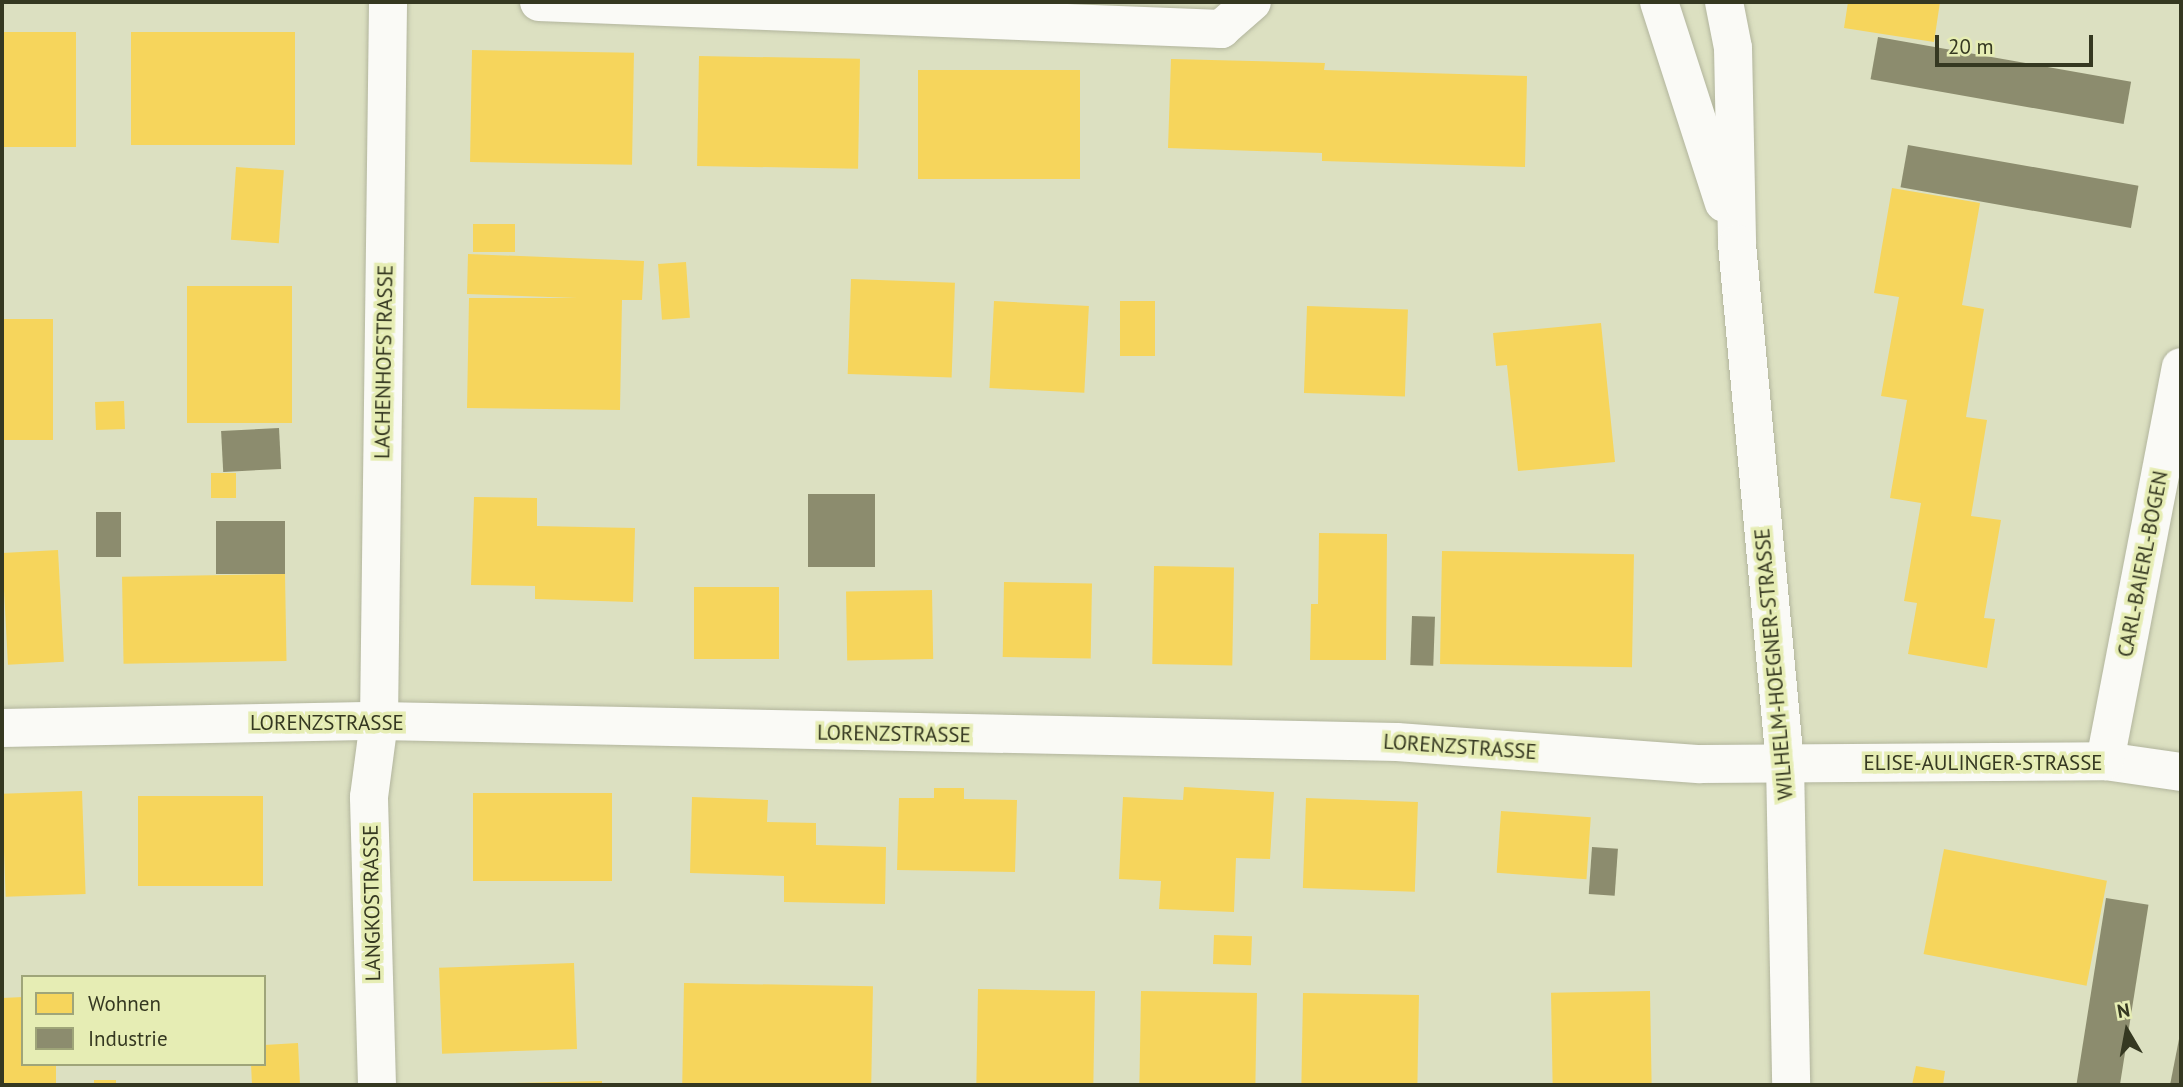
<!DOCTYPE html>
<style>
body{margin:0}
#map{position:relative;width:2183px;height:1087px;overflow:hidden;background:#dce0c1;font-family:"PT Sans",sans-serif}
div>[style]{position:absolute}
.homes>*{inset:0;background:#f6d55c;transform-origin:0 0}
.industry>*{inset:0;background:#8c8c6e;transform-origin:0 0}
.roads{filter:drop-shadow(0 0 2px #b2b59d) drop-shadow(0 0 2px #b2b59d)}
.minor>*{height:38px;margin:-19px;padding:0 19px;transform-origin:19px;border-radius:19px;background:#fafaf6}
span{translate:-50% -50%;white-space:nowrap;text-align:center;line-height:1.15;-webkit-text-stroke:7px #e6edb4;paint-order:stroke}
.street-label{font-size:21px;color:#353821}
.frame{position:absolute;inset:0;border:4px solid #353821;pointer-events:none}
.legend{position:absolute;left:21px;top:975px;width:245px;height:91px;box-sizing:border-box;background:#e6edb4;border:2px solid #9fa579;margin:0;padding:9px 12px;list-style:none;font-size:21px;color:#353821}
.legend li{display:flex;align-items:center;gap:14px;height:35px}
.legend b{width:35px;border:2px solid #9fa579}
.north{position:absolute;left:2092px;top:996px;width:70px;height:70px;-webkit-text-stroke:5px #e6edb4;paint-order:stroke;rotate:350deg;font-size:19px;font-weight:700;line-height:28px;text-align:center;color:#353821}
.north::after{content:'';display:block;margin:auto;width:24px;height:32px;background:#353821;clip-path:polygon(50% 0,100% 100%,50% 72%,0 100%)}
.scale{position:absolute;left:1935px;top:35px;width:158px;height:32px;box-sizing:border-box;border:4px solid #353821;border-top:0;padding-left:9px;font-size:21px;line-height:24px;white-space:nowrap;color:#353821;-webkit-text-stroke:5px #e6edb4;paint-order:stroke}
</style>
<div id="map">
<div class="homes">
<i style="clip-path:polygon(1848px 2px,1940px 2px,1934px 42px,1844px 28px)"></i>
<i style="left:2px;top:32px;width:74px;height:115px"></i>
<i style="left:295px;top:32px;width:113px;height:164px;rotate:90deg"></i>
<i style="left:472px;top:50px;width:162px;height:112px;rotate:1deg"></i>
<i style="left:699px;top:56px;width:161px;height:110px;rotate:1deg"></i>
<i style="clip-path:polygon(1171px 59px,1325px 63px,1324px 70px,1527px 76px,1525px 167px,1322px 161px,1322px 153px,1168px 148px)"></i>
<i style="left:918px;top:70px;width:162px;height:109px"></i>
<i style="left:236px;top:167px;width:48px;height:73px;rotate:4deg"></i>
<i style="clip-path:polygon(1892px 188px,1980px 203px,1962px 305px,1984px 309px,1966px 417px,1987px 420px,1971px 516px,2001px 520px,1984px 618px,1995px 619px,1987px 668px,1908px 654px,1917px 603px,1904px 601px,1921px 503px,1890px 498px,1907px 400px,1881px 396px,1899px 297px,1874px 293px)"></i>
<i style="left:473px;top:224px;width:42px;height:28px"></i>
<i style="clip-path:polygon(468px 254px,644px 261px,642px 300px,622px 300px,620px 410px,467px 408px,469px 298px,577px 298px,467px 294px)"></i>
<i style="left:686px;top:262px;width:56px;height:28px;rotate:86deg"></i>
<i style="left:851px;top:279px;width:104px;height:95px;rotate:2deg"></i>
<i style="left:292px;top:286px;width:137px;height:105px;rotate:90deg"></i>
<i style="left:994px;top:301px;width:95px;height:87px;rotate:3deg"></i>
<i style="left:1120px;top:301px;width:35px;height:55px"></i>
<i style="left:1307px;top:306px;width:101px;height:87px;rotate:2deg"></i>
<i style="left:53px;top:319px;width:121px;height:51px;rotate:90deg"></i>
<i style="clip-path:polygon(1601px 323px,1615px 462px,1518px 471px,1507px 365px,1496px 366px,1493px 333px)"></i>
<i style="left:124px;top:401px;width:28px;height:29px;rotate:88deg"></i>
<i style="left:211px;top:473px;width:25px;height:25px"></i>
<i style="clip-path:polygon(474px 497px,537px 498px,537px 526px,635px 528px,633px 602px,535px 599px,535px 586px,471px 585px)"></i>
<i style="clip-path:polygon(1319px 533px,1387px 534px,1386px 660px,1310px 660px,1311px 604px,1318px 604px)"></i>
<i style="left:58px;top:550px;width:112px;height:56px;rotate:87deg"></i>
<i style="left:1442px;top:551px;width:192px;height:113px;rotate:1deg"></i>
<i style="left:1154px;top:566px;width:80px;height:98px;rotate:1deg"></i>
<i style="left:285px;top:574px;width:87px;height:163px;rotate:89deg"></i>
<i style="left:1004px;top:582px;width:88px;height:75px;rotate:1deg"></i>
<i style="left:694px;top:587px;width:85px;height:72px"></i>
<i style="left:932px;top:590px;width:69px;height:86px;rotate:89deg"></i>
<i style="clip-path:polygon(1184px 787px,1274px 792px,1270px 859px,1236px 858px,1234px 912px,1159px 909px,1161px 881px,1119px 879px,1123px 797px,1183px 800px)"></i>
<i style="clip-path:polygon(934px 788px,964px 788px,964px 799px,1017px 800px,1015px 872px,897px 870px,899px 798px,934px 798px)"></i>
<i style="left:82px;top:791px;width:103px;height:80px;rotate:88deg"></i>
<i style="left:473px;top:793px;width:139px;height:88px"></i>
<i style="left:138px;top:796px;width:125px;height:90px"></i>
<i style="clip-path:polygon(692px 797px,768px 800px,767px 822px,816px 823px,816px 845px,886px 847px,885px 904px,784px 902px,784px 876px,690px 873px)"></i>
<i style="left:1306px;top:798px;width:112px;height:90px;rotate:2deg"></i>
<i style="left:1501px;top:811px;width:90px;height:62px;rotate:4deg"></i>
<i style="left:1944px;top:849px;width:166px;height:107px;rotate:11deg"></i>
<i style="left:1214px;top:935px;width:38px;height:29px;rotate:2deg"></i>
<i style="left:574px;top:963px;width:86px;height:135px;rotate:88deg"></i>
<i style="left:684px;top:983px;width:189px;height:102px;rotate:1deg"></i>
<i style="left:978px;top:989px;width:117px;height:96px;rotate:1deg"></i>
<i style="left:1141px;top:991px;width:116px;height:94px;rotate:1deg"></i>
<i style="left:1650px;top:991px;width:94px;height:99px;rotate:89deg"></i>
<i style="left:1303px;top:993px;width:116px;height:92px;rotate:1deg"></i>
<i style="clip-path:polygon(23px 997px,23px 1064px,56px 1064px,56px 1085px,2px 1085px,2px 998px)"></i>
<i style="clip-path:polygon(298px 1043px,300px 1085px,252px 1085px,251px 1064px,264px 1064px,264px 1045px)"></i>
<i style="clip-path:polygon(1916px 1066px,1945px 1071px,1943px 1085px,1912px 1085px)"></i>
<i style="left:94px;top:1080px;width:22px;height:5px"></i>
<i style="clip-path:polygon(602px 1081px,602px 1085px,513px 1085px,513px 1083px)"></i>
</div>
<div class="industry">
<i style="left:1878px;top:37px;width:257px;height:43px;rotate:10deg"></i>
<i style="left:1908px;top:145px;width:234px;height:43px;rotate:10deg"></i>
<i style="left:279px;top:428px;width:41px;height:58px;rotate:87deg"></i>
<i style="left:808px;top:494px;width:67px;height:73px"></i>
<i style="left:96px;top:512px;width:25px;height:45px"></i>
<i style="left:285px;top:521px;width:53px;height:69px;rotate:90deg"></i>
<i style="left:1412px;top:616px;width:23px;height:49px;rotate:2deg"></i>
<i style="left:1592px;top:847px;width:26px;height:47px;rotate:4deg"></i>
<i style="left:2106px;top:898px;width:43px;height:191px;rotate:9deg"></i>
<i style="clip-path:polygon(2180px 1034px,2181px 1085px,2170px 1085px)"></i>
</div>
<div class="roads">
<div class="minor">
<i style="left:539px;top:2px;width:683px;rotate:2.27deg"></i>
<i style="left:1221px;top:29px;width:41px;rotate:-41.1deg"></i>
<i style="left:1659px;top:2px;width:211px;rotate:72.1deg"></i>
<i style="left:1724px;top:2px;width:47px;rotate:78.9deg"></i>
<i style="left:1733px;top:48px;width:196px;rotate:88.8deg"></i>
<i style="left:1737px;top:244px;width:521px;rotate:84.72deg"></i>
<i style="left:1785px;top:763px;width:322px;rotate:88.9deg"></i>
<i style="left:2px;top:728px;width:377px;rotate:-1.1deg"></i>
<i style="left:379px;top:721px;width:1018px;rotate:1.18deg"></i>
<i style="left:1397px;top:742px;width:304px;rotate:4.2deg"></i>
<i style="left:1700px;top:764px;width:405px;rotate:-0.4deg"></i>
<i style="left:2105px;top:761px;width:77px;rotate:8.2deg"></i>
<i style="left:2105px;top:761px;width:401px;rotate:-79.1deg"></i>
<i style="left:377px;top:1085px;width:288px;rotate:-91.6deg"></i>
<i style="left:369px;top:797px;width:77px;rotate:-82.5deg"></i>
<i style="left:379px;top:721px;width:719px;rotate:-89.28deg"></i>
</div>
</div>
<div class="street-label">
<span style="left:384px;top:362px;rotate:-89deg">LACHENHOFSTRASSE</span>
<span style="left:2143px;top:564px;rotate:-79deg">CARL-BAIERL-BOGEN</span>
<span style="left:1774px;top:664px;rotate:-95deg">WILHELM-HOEGNER-STRASSE</span>
<span style="left:327px;top:723px">LORENZSTRASSE</span>
<span style="left:894px;top:734px;rotate:1deg">LORENZSTRASSE</span>
<span style="left:1460px;top:747px;rotate:4deg">LORENZSTRASSE</span>
<span style="left:1983px;top:763px">ELISE-AULINGER-STRASSE</span>
<span style="left:372px;top:903px;rotate:-91deg">LANGKOSTRASSE</span>
</div>
<div class="frame"></div>
<ul class="legend">
<li><b style="height:19px;background:#f6d55c"></b>Wohnen</li>
<li><b style="height:19px;background:#8c8c6e"></b>Industrie</li>
</ul>
<div class="north">N</div>
<div class="scale">20 m</div>
</div>
